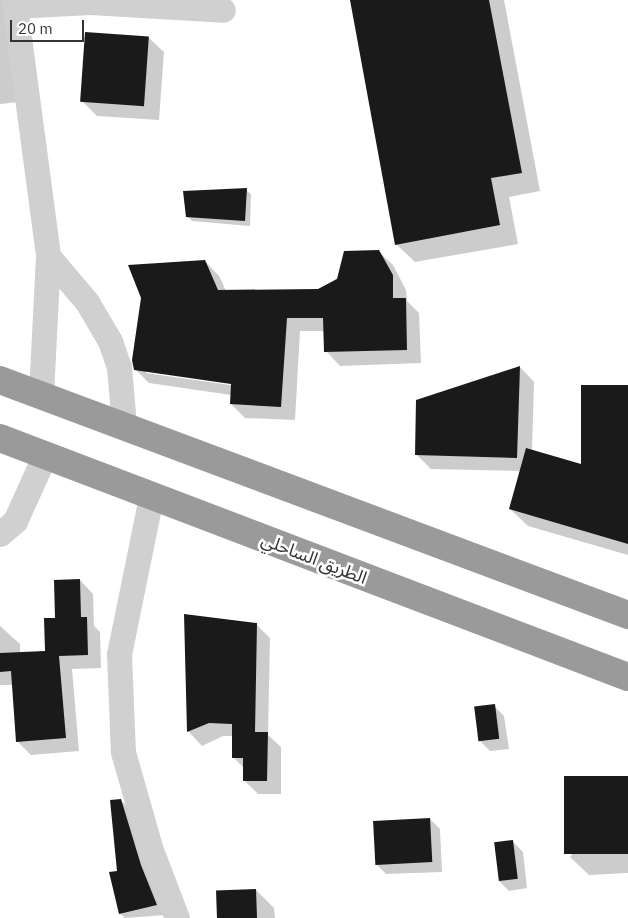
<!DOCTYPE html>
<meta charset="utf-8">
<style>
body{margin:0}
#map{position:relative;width:628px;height:918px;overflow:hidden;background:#fff;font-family:"IBM Plex Sans","Noto Sans Arabic",sans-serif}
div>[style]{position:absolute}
.shadow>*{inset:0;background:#0003}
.building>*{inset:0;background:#1a1a1a;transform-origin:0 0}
.minor>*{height:25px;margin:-12.5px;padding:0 12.5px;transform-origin:12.5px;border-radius:12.5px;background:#d0d0d0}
.highway>*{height:28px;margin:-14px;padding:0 14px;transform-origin:14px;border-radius:14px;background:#9a9a9a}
span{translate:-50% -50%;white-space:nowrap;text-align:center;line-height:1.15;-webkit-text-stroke:5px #fff;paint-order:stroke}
.street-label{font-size:18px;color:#333}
.scale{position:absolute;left:10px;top:20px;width:74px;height:22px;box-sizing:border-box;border:2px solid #333;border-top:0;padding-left:6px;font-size:15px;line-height:18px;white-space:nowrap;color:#333;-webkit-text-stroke:4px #fff;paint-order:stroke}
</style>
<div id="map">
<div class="shadow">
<i style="clip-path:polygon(0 0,4px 0,19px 102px,0 104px)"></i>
<i style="clip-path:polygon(351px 0,504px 0,540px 191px,509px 197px,518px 244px,415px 262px,396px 244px)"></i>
<i style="clip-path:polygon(86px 34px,149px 38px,164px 52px,159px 120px,97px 116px,82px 101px)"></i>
<i style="clip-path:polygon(246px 190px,251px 194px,250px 226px,192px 221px,187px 216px)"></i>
<i style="clip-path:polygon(evenodd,378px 251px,393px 265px,406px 290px,407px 301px,419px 313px,421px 363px,340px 366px,326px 351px,325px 331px,300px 331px,295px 420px,245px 418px,231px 404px,231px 395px,149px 383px,135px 369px,205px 261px,219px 276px,226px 291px,318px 291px,378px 251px,146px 370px,237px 383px,237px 386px,146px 373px,146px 370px)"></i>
<i style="clip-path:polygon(520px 367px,534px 382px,532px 451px,582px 466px,628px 386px,628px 555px,528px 526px,510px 509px,521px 471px,431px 469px,416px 454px)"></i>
<i style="clip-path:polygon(80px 580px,93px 594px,94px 626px,100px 632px,101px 668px,72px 669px,79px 751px,31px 755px,18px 742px,13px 685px,0 685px,0 626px,20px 644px,20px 653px,46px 652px,57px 619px)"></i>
<i style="clip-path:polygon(186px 615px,256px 624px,270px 638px,268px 735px,281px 747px,281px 794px,258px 794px,244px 780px,244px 768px,234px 758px,234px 736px,223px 736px,202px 746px,189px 732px)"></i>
<i style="clip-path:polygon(494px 706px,504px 716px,509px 749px,490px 751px,480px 741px)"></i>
<i style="clip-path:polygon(628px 778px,628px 873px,589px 875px,570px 857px)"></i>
<i style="clip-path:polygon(121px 800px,131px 811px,166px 915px,125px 918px,120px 913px,118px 872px)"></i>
<i style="clip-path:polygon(430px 819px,440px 829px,442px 872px,386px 874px,376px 864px)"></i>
<i style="clip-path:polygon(513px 842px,523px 852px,527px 888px,509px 891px,499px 881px)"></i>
<i style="clip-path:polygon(256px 890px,274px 908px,275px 918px,218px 918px)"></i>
</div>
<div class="building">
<i style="clip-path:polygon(350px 0,489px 0,522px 173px,491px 178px,500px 225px,395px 245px)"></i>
<i style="left:85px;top:32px;width:64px;height:70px;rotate:4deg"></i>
<i style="clip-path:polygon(247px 188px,245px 221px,186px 217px,183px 191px)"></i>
<i style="clip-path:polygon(379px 250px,393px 275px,393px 298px,406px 298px,407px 350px,324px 352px,323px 318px,287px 318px,281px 407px,230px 404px,231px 384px,134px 370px,132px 360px,141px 298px,128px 265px,205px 260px,218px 290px,318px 289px,337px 279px,344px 251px)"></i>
<i style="clip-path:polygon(520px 366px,517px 458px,415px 455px,416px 400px)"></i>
<i style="clip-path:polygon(581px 385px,628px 385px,628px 544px,509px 509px,526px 448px,581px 464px)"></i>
<i style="clip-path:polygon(80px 579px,81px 617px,87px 617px,88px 655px,59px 656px,66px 738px,16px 742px,11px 671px,0 672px,0 653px,45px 651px,44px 618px,55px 618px,54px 580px)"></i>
<i style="clip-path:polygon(184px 614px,257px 623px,255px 732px,268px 732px,267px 781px,243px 781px,243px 758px,232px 758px,232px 724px,209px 723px,187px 732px)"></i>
<i style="left:495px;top:704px;width:35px;height:21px;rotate:83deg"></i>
<i style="left:628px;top:776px;width:78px;height:64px;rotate:90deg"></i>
<i style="clip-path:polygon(121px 799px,141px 865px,157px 905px,119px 914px,109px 872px,117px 871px,110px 800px)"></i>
<i style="left:430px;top:818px;width:44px;height:57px;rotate:87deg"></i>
<i style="left:513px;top:840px;width:39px;height:19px;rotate:83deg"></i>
<i style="left:256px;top:889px;width:29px;height:40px;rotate:88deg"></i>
</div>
<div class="minor">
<i style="left:14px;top:0;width:258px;rotate:82.4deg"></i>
<i style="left:48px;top:256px;width:139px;rotate:92.9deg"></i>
<i style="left:15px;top:6px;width:75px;rotate:-3.1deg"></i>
<i style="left:90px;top:2px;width:133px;rotate:3.4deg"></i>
<i style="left:48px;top:256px;width:60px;rotate:49.7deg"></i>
<i style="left:87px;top:302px;width:45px;rotate:59.5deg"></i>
<i style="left:110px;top:341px;width:28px;rotate:71deg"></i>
<i style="left:119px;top:367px;width:58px;rotate:85.1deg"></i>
<i style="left:151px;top:497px;width:160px;rotate:101.5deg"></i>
<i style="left:119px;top:654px;width:98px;rotate:87.7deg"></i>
<i style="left:123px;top:752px;width:102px;rotate:74.1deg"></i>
<i style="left:151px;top:850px;width:73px;rotate:69.1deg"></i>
<i style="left:0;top:534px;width:20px;rotate:-41deg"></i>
<i style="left:15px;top:521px;width:72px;rotate:-65.6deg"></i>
</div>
<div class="highway">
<i style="left:0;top:380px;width:671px;rotate:20.52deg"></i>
<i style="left:0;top:438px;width:672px;rotate:20.84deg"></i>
</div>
<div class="street-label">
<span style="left:314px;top:559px;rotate:21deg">الطريق الساحلي</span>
</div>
<div class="scale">20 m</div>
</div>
